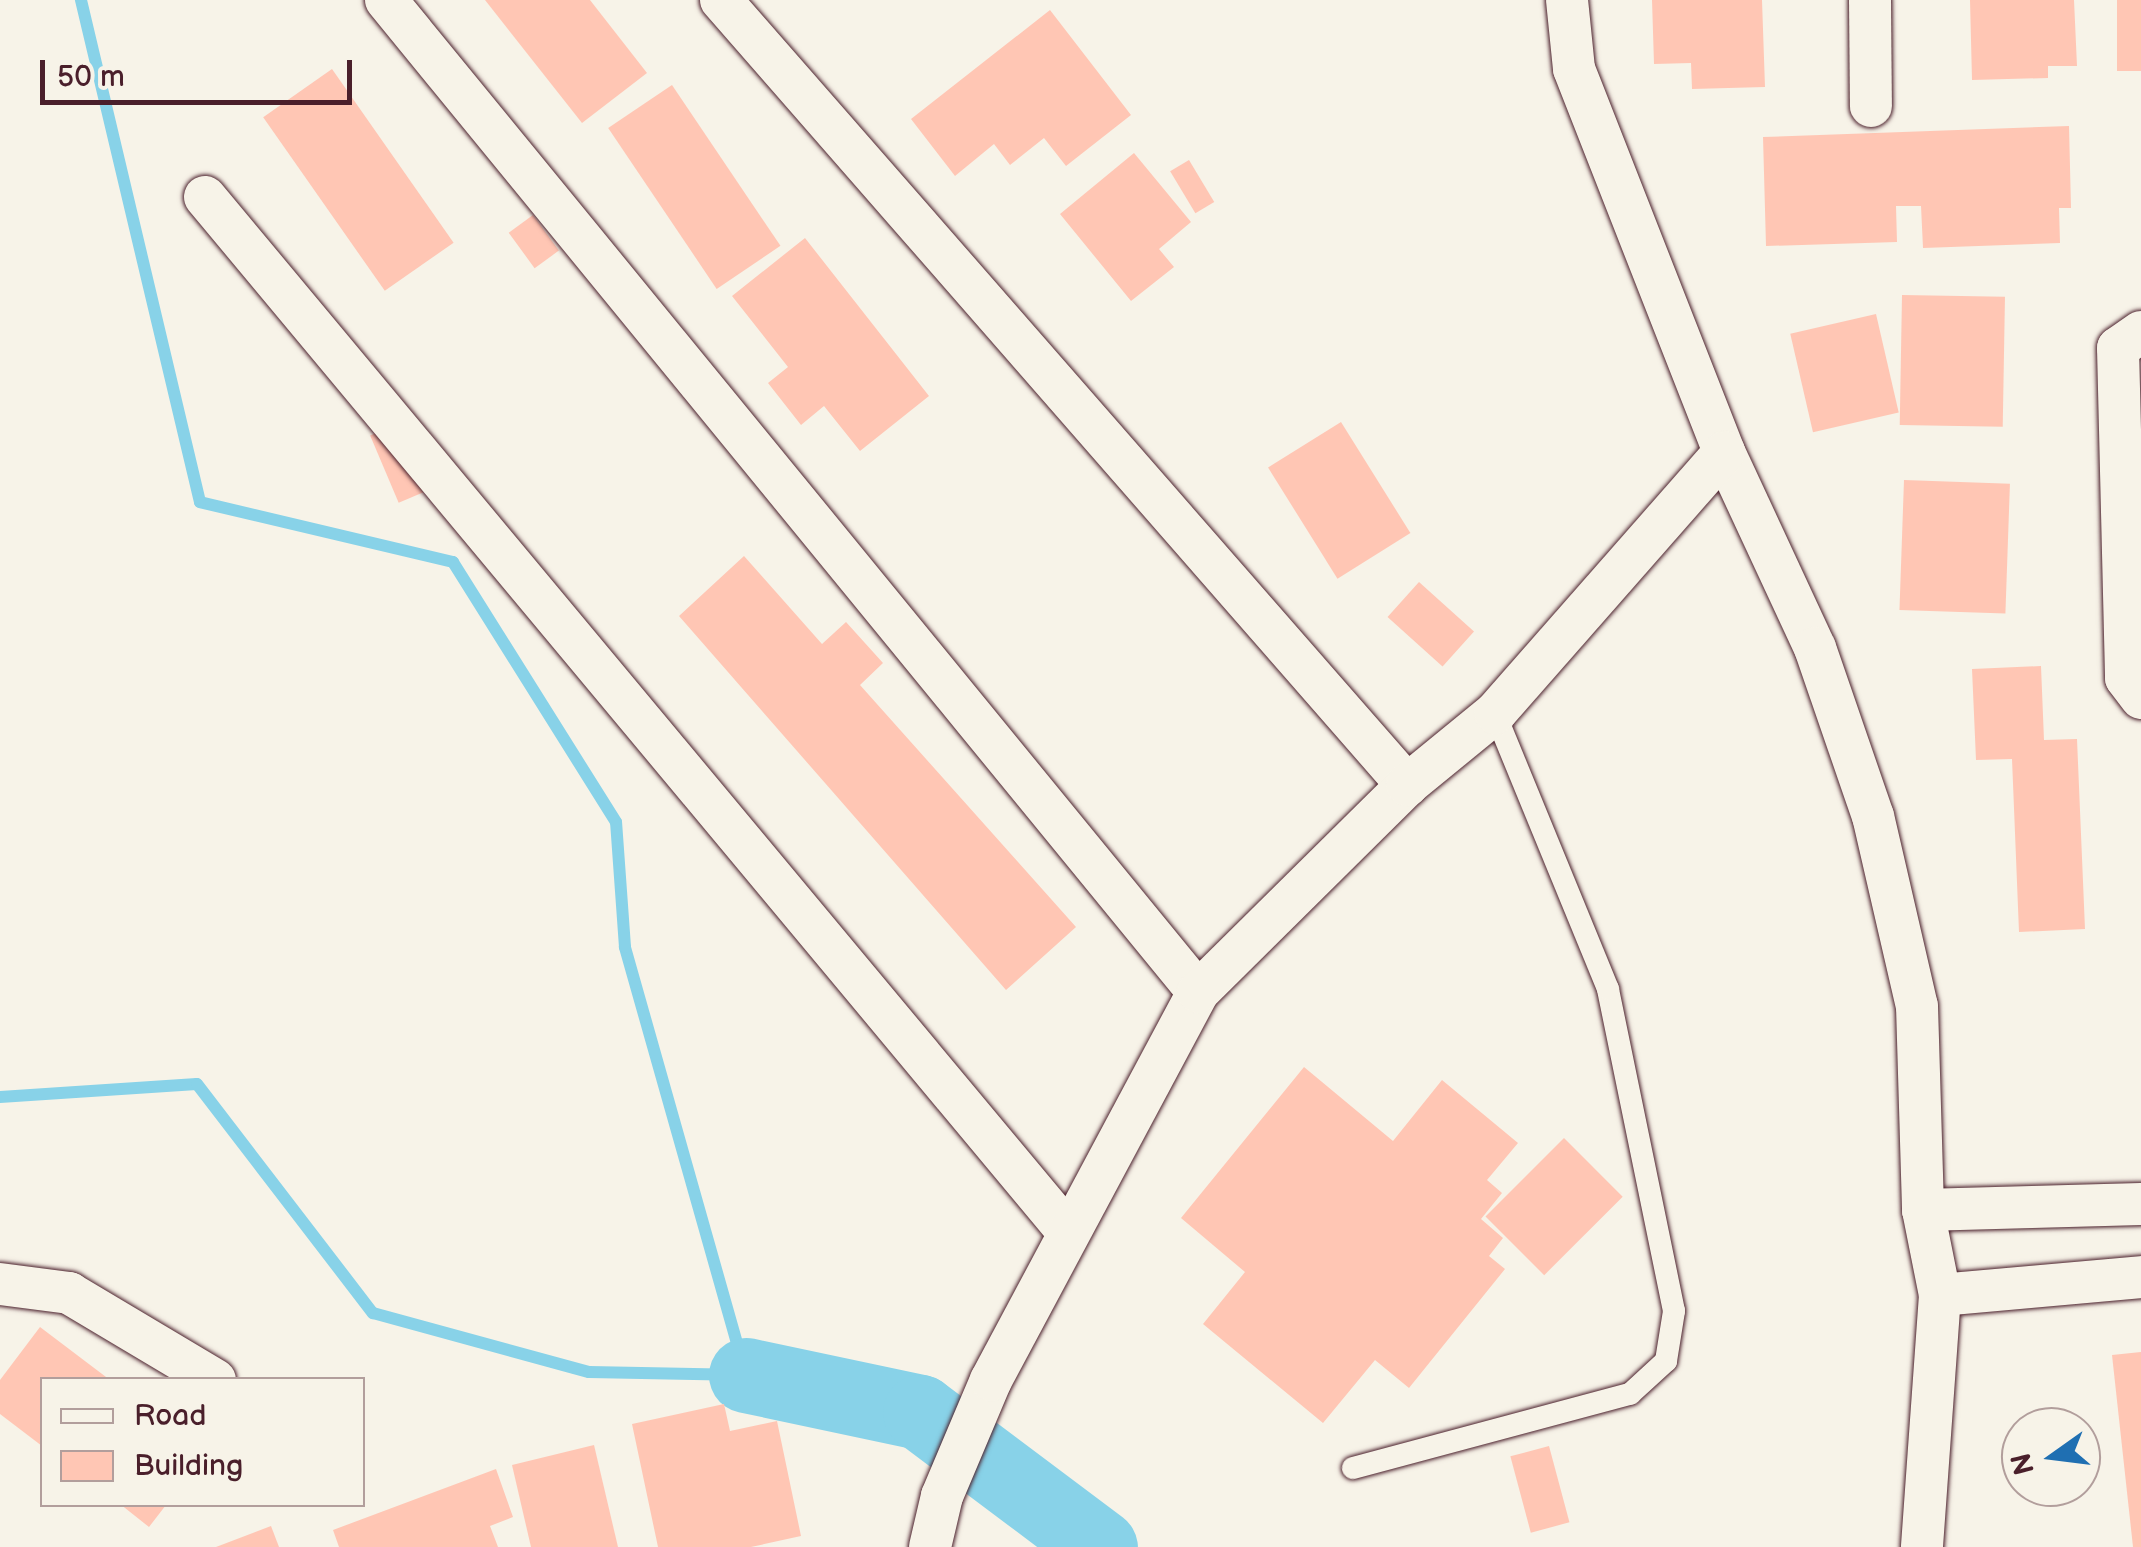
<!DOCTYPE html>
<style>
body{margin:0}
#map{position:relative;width:2141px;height:1547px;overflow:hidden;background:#f7f3e8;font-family:"Balsamiq Sans",sans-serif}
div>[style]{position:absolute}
.stream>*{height:12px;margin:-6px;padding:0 6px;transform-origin:6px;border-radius:6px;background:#88d2e8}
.river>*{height:75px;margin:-37.5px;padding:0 37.5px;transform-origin:37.5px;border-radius:37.5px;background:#88d2e8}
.building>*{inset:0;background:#ffc6b4;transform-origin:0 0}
.roads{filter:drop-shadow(0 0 2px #4a1f2b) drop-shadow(0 0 2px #4a1f2b)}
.service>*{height:22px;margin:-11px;padding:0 11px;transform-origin:11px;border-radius:11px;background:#f7f3e8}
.minor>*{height:42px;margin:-21px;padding:0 21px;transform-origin:21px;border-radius:21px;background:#f7f3e8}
span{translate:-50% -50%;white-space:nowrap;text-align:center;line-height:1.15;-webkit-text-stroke:8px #f7f3e8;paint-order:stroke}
.legend{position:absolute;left:40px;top:1377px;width:325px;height:130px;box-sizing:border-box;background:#f7f3e8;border:2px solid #b29e9c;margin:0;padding:12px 18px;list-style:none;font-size:30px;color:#4a1f2b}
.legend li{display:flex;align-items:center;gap:20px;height:50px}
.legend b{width:50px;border:2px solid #b29e9c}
.north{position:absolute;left:2001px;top:1407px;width:100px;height:100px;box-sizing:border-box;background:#f7f3e8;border:2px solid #b29e9c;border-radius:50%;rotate:256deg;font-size:28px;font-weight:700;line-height:40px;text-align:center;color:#4a1f2b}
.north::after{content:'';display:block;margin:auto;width:35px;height:45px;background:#1f6fb2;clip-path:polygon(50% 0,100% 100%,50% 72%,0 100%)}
.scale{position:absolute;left:40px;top:60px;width:312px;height:45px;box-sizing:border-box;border:5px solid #4a1f2b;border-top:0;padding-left:12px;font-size:30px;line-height:35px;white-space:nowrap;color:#4a1f2b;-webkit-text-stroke:8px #f7f3e8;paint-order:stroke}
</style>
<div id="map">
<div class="stream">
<i style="left:0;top:1097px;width:197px;rotate:-3.8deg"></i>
<i style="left:197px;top:1084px;width:289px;rotate:52.5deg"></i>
<i style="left:373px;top:1313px;width:224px;rotate:15.3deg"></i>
<i style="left:589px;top:1372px;width:157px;rotate:1.1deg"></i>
<i style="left:746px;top:1375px;width:445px;rotate:-105.8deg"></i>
<i style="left:625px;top:947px;width:125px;rotate:-94.1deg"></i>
<i style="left:616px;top:822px;width:307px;rotate:-122.1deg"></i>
<i style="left:453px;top:562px;width:260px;rotate:-166.7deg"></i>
<i style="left:200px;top:502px;width:516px;rotate:-103.34deg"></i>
</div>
<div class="river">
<i style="left:746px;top:1375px;width:178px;rotate:12deg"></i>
<i style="left:920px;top:1412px;width:225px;rotate:36.9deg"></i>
</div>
<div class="building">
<i style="clip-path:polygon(485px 0,590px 0,647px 73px,582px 123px)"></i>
<i style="clip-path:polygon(1652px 0,1762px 0,1765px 87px,1692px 89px,1691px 63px,1654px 64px)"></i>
<i style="clip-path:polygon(1970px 0,2074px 0,2077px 66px,2048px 66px,2048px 78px,1972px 80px)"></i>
<i style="left:2117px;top:0;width:24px;height:71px"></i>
<i style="clip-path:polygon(1050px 10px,1131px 115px,1066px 166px,1044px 138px,1010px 165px,994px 144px,955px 176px,911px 119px)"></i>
<i style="left:332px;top:69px;width:212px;height:84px;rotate:55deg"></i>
<i style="left:672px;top:85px;width:194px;height:77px;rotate:56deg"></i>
<i style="clip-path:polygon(2069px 126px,2071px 208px,2059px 208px,2060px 243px,1923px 248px,1921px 206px,1896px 206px,1897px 242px,1766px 246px,1763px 137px)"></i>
<i style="clip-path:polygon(1134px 153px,1191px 222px,1159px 249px,1174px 267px,1131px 301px,1060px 214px)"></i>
<i style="left:1189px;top:160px;width:49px;height:22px;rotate:59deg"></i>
<i style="left:533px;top:215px;width:44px;height:30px;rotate:54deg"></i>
<i style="clip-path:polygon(805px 238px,929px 396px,860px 451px,824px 406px,801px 425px,768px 383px,788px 367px,732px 296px)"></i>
<i style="left:1902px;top:295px;width:103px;height:130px;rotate:1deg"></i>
<i style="left:1876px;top:314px;width:101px;height:88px;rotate:77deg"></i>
<i style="left:1341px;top:422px;width:131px;height:86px;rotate:58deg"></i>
<i style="left:395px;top:425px;width:73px;height:27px;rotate:67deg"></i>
<i style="left:1904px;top:480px;width:106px;height:130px;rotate:2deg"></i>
<i style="clip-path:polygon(744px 556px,822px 644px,846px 622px,883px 663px,860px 685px,1076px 927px,1006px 990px,679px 616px)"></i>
<i style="left:1419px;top:582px;width:74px;height:47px;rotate:42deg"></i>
<i style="clip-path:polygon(2041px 666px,2044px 740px,2077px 739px,2085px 929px,2019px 932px,2012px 759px,1976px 760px,1972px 669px)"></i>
<i style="clip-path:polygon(1304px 1067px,1393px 1141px,1442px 1080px,1518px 1143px,1487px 1180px,1502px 1193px,1481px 1219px,1503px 1238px,1489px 1256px,1505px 1269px,1409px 1388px,1375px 1360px,1323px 1423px,1203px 1324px,1245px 1272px,1181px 1218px)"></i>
<i style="left:1564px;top:1138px;width:83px;height:111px;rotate:45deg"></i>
<i style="clip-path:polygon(40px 1327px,110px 1380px,42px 1380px,42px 1446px,0 1414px,0 1380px)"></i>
<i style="clip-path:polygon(2141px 1352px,2141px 1547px,2133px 1547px,2112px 1355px)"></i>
<i style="clip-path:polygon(724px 1404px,730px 1431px,777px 1421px,801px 1536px,751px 1547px,658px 1547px,632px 1424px)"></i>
<i style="clip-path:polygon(594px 1445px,618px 1547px,531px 1547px,512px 1465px)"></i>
<i style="left:1549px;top:1446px;width:79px;height:40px;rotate:75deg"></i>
<i style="clip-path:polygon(496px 1469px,513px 1517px,490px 1526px,498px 1547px,339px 1547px,333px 1530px)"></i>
<i style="clip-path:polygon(120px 1504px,175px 1504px,166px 1505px,149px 1527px)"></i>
<i style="clip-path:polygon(271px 1526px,279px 1547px,216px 1547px)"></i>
</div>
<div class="roads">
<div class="service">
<i style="left:1353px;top:1468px;width:287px;rotate:-15deg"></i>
<i style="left:1630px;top:1394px;width:49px;rotate:-42.5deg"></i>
<i style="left:1666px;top:1361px;width:51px;rotate:-80.9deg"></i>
<i style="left:1674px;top:1311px;width:329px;rotate:-101.6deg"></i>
<i style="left:1608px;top:989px;width:298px;rotate:-112.3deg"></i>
</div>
<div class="minor">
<i style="left:386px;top:0;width:1282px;rotate:50.7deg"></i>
<i style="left:721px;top:0;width:1043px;rotate:48.85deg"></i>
<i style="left:1567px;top:0;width:69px;rotate:84.2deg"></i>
<i style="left:1574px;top:69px;width:411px;rotate:68.6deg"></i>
<i style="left:1724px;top:452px;width:216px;rotate:65.1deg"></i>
<i style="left:1815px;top:648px;width:178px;rotate:71deg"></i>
<i style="left:1873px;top:816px;width:195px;rotate:77deg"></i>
<i style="left:1917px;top:1006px;width:204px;rotate:88.3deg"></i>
<i style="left:1923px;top:1210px;width:87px;rotate:78.7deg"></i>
<i style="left:1940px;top:1295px;width:253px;rotate:94.1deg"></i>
<i style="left:1870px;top:0;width:106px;rotate:89.5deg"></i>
<i style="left:205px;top:197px;width:1346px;rotate:50.18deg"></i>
<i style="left:2141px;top:332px;width:28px;rotate:145deg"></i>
<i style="left:2118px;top:348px;width:330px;rotate:88.6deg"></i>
<i style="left:2126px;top:678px;width:25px;rotate:53deg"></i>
<i style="left:1923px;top:1210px;width:218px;rotate:-1.6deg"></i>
<i style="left:0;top:1284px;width:70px;rotate:7.4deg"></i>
<i style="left:69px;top:1293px;width:170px;rotate:30.8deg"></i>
<i style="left:1940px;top:1295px;width:202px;rotate:-5.1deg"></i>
<i style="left:930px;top:1547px;width:52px;rotate:-76.8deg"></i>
<i style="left:942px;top:1496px;width:126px;rotate:-67.1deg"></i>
<i style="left:991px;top:1380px;width:440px;rotate:-61.9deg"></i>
<i style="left:1198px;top:992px;width:294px;rotate:-44.7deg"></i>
<i style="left:1407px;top:785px;width:114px;rotate:-39.3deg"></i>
<i style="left:1495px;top:713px;width:347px;rotate:-48.7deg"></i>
</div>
</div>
<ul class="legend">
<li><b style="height:12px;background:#f7f3e8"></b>Road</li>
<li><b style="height:28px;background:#ffc6b4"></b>Building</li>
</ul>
<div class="north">N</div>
<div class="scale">50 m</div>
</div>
